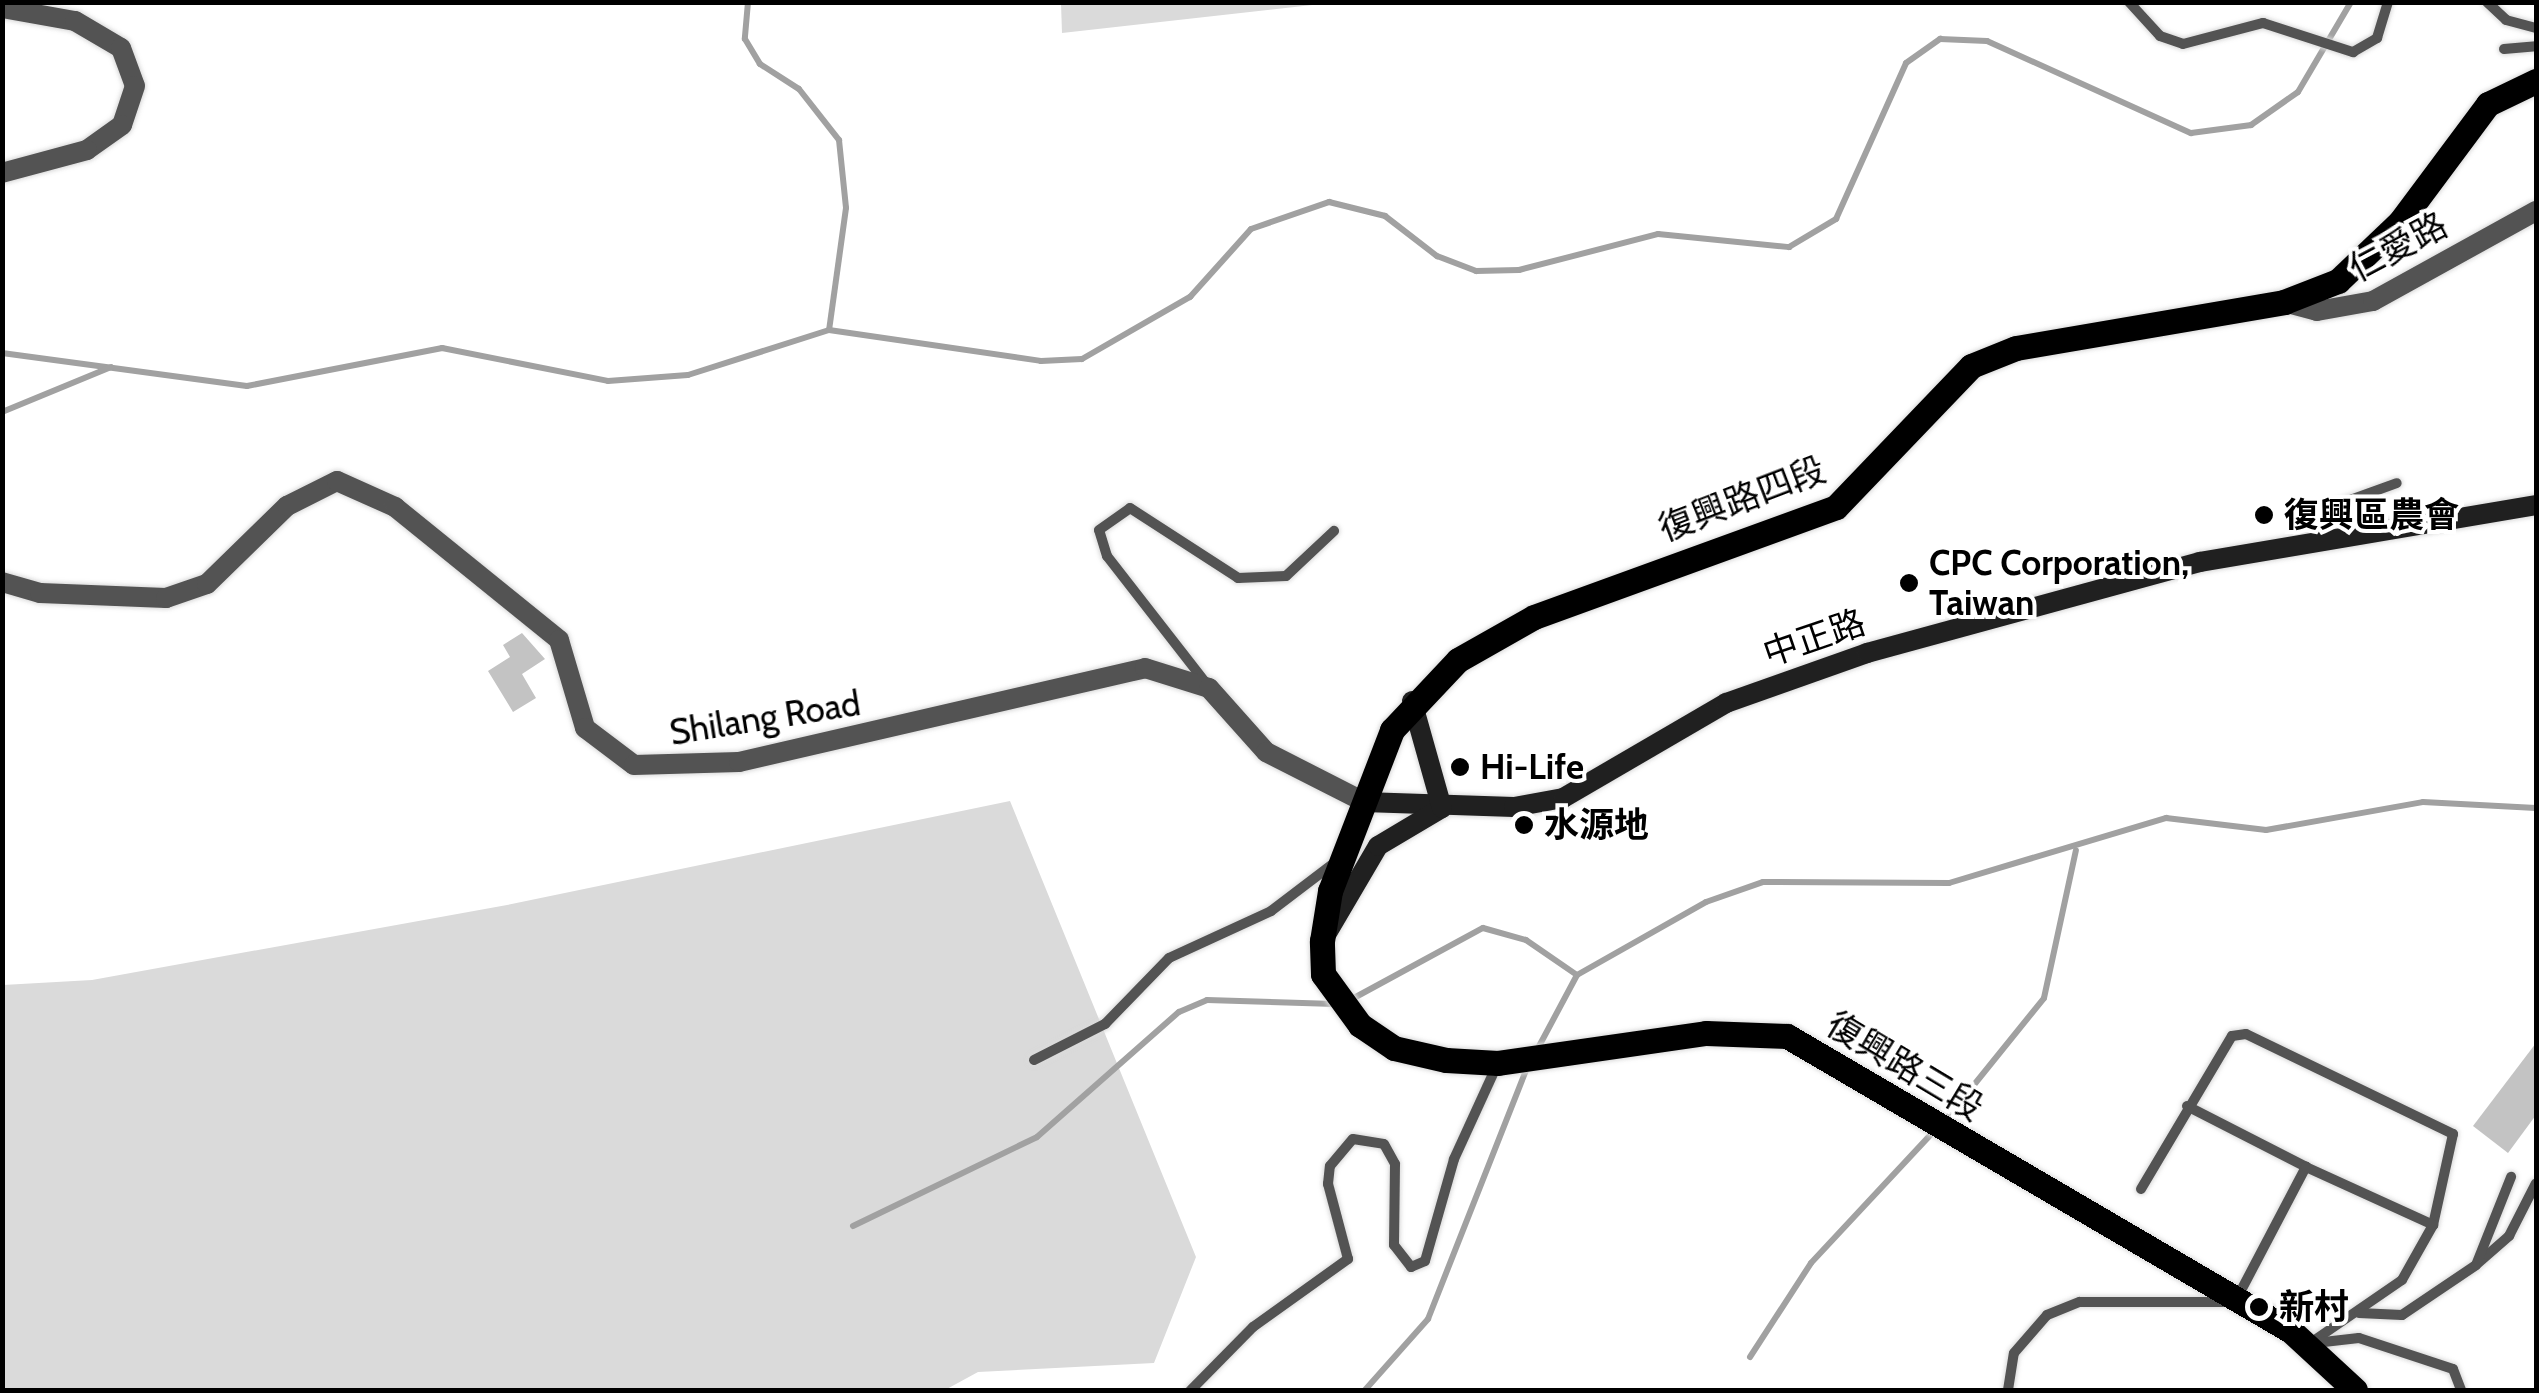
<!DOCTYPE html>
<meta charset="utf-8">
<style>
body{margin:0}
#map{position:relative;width:2539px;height:1393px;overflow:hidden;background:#fff;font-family:Cabin,"Noto Sans TC",sans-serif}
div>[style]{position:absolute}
.green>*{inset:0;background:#dadada}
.stream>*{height:6px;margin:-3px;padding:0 3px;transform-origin:3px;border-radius:3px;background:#a1a1a1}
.building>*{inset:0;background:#c3c3c3}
.roads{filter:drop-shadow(0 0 2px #dbdbdb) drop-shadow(0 0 2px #dbdbdb)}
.lane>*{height:10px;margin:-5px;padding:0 5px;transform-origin:5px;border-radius:5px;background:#535353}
.street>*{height:20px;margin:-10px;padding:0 10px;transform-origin:10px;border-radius:10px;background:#535353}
.secondary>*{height:20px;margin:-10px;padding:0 10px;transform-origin:10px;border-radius:10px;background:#202020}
.primary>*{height:25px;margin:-12.5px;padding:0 12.5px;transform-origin:12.5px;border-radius:12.5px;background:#000}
.dots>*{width:28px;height:28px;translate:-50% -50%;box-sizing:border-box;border:5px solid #fff;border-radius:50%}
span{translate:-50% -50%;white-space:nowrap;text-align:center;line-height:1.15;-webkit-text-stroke:8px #fff;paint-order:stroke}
.street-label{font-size:35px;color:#000}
.poi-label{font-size:35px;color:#000;font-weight:700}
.left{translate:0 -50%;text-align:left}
.frame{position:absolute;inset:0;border:5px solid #000;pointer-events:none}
</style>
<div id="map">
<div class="green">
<i style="clip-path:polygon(1061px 3px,1061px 2px,1330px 3px,1062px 33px)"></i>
<i style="clip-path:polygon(1010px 801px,1196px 1257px,1154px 1363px,978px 1372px,945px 1390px,3px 1390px,3px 985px,92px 980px,507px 905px)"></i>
</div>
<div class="stream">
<i style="left:748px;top:2px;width:37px;rotate:95deg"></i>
<i style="left:745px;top:39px;width:29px;rotate:59deg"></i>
<i style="left:760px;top:64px;width:46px;rotate:32.7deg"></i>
<i style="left:799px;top:89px;width:65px;rotate:51.9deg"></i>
<i style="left:839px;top:140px;width:68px;rotate:84.1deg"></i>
<i style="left:846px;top:208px;width:123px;rotate:97.9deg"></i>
<i style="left:2px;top:353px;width:247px;rotate:7.7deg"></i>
<i style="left:247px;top:386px;width:199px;rotate:-11deg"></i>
<i style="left:442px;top:348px;width:169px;rotate:11.2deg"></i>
<i style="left:608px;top:381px;width:80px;rotate:-4.3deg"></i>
<i style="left:688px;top:375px;width:148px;rotate:-17.7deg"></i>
<i style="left:829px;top:330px;width:214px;rotate:8.3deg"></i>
<i style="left:1041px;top:361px;width:41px;rotate:-2.8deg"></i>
<i style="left:1082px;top:359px;width:125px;rotate:-29.9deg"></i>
<i style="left:1190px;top:297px;width:91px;rotate:-48.1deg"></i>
<i style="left:1251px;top:229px;width:83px;rotate:-19.1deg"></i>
<i style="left:1329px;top:202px;width:58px;rotate:14deg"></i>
<i style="left:1385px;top:216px;width:66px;rotate:37.6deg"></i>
<i style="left:1437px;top:256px;width:42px;rotate:21deg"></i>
<i style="left:1476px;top:271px;width:43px;rotate:-1.3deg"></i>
<i style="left:1519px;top:270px;width:144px;rotate:-14.5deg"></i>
<i style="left:1658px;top:234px;width:132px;rotate:5.7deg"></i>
<i style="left:1789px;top:247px;width:55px;rotate:-30.8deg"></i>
<i style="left:1836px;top:219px;width:171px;rotate:-65.8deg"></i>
<i style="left:1906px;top:63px;width:42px;rotate:-35.2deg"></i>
<i style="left:1940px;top:39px;width:47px;rotate:2.4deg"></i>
<i style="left:1987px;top:41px;width:224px;rotate:24.3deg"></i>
<i style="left:2191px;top:133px;width:61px;rotate:-7.6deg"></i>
<i style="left:2251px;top:125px;width:57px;rotate:-35.1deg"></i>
<i style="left:2298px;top:92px;width:104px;rotate:-59.5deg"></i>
<i style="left:2px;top:412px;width:118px;rotate:-22.4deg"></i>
<i style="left:1352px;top:999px;width:149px;rotate:-28.5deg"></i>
<i style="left:1483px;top:928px;width:45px;rotate:15.6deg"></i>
<i style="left:1526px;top:940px;width:62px;rotate:34.5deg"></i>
<i style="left:1577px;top:975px;width:148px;rotate:-29.5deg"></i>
<i style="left:1706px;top:902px;width:60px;rotate:-19.3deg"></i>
<i style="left:1763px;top:882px;width:186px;rotate:0.3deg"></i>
<i style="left:1949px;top:883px;width:227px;rotate:-16.7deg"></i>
<i style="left:2166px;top:818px;width:101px;rotate:6.8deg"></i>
<i style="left:2266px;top:830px;width:159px;rotate:-10.1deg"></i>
<i style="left:2423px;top:802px;width:113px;rotate:3deg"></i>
<i style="left:1537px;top:1050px;width:85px;rotate:-61.9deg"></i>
<i style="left:1944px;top:1122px;width:159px;rotate:-51.1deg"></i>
<i style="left:2044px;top:998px;width:151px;rotate:-77.8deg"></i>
<i style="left:853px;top:1226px;width:204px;rotate:-25.8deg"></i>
<i style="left:1037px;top:1137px;width:189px;rotate:-41.4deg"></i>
<i style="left:1179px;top:1012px;width:30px;rotate:-23deg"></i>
<i style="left:1207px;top:1000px;width:128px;rotate:1.8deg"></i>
<i style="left:1750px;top:1357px;width:112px;rotate:-57deg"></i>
<i style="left:1811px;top:1263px;width:182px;rotate:-47deg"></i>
<i style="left:1365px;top:1390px;width:95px;rotate:-48.4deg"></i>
<i style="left:1428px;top:1319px;width:273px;rotate:-68.5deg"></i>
</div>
<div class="building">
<i style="clip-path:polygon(522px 633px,545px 659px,522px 674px,536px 698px,513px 712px,488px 671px,510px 657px,503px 645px)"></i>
<i style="clip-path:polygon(2536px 1043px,2536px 1115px,2508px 1153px,2473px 1126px)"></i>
</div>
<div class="roads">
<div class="lane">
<i style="left:2129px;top:2px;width:46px;rotate:47.6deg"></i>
<i style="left:2160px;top:36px;width:24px;rotate:19deg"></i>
<i style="left:2183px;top:44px;width:83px;rotate:-14.7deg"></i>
<i style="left:2263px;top:23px;width:95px;rotate:17.9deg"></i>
<i style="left:2353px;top:52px;width:28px;rotate:-30deg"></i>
<i style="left:2377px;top:38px;width:38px;rotate:-73deg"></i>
<i style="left:2487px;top:2px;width:26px;rotate:43deg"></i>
<i style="left:2506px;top:20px;width:31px;rotate:15deg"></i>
<i style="left:2504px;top:49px;width:32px;rotate:-5deg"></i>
<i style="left:2318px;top:541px;width:34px;rotate:-73deg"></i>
<i style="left:2328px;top:508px;width:73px;rotate:-19.9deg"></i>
<i style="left:1209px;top:687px;width:166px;rotate:-127.9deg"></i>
<i style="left:1107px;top:556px;width:27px;rotate:-107deg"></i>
<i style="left:1099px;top:530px;width:38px;rotate:-35deg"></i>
<i style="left:1130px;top:508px;width:129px;rotate:32.9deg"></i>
<i style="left:1238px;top:578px;width:48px;rotate:-2.4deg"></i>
<i style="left:1286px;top:576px;width:66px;rotate:-43.2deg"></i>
<i style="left:1034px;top:1060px;width:80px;rotate:-26.9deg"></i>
<i style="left:1105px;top:1024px;width:92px;rotate:-45.9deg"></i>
<i style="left:1169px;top:958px;width:112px;rotate:-24.7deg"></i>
<i style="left:1271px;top:911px;width:78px;rotate:-37.2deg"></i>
<i style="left:2187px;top:1106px;width:134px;rotate:27.1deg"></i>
<i style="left:2141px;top:1189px;width:178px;rotate:-59.3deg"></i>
<i style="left:2232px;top:1036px;width:14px;rotate:-8deg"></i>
<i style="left:2246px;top:1034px;width:230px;rotate:25.8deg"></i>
<i style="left:2453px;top:1134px;width:93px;rotate:102.4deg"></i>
<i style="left:2433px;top:1225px;width:63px;rotate:119.4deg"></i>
<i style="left:2402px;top:1280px;width:113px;rotate:145.5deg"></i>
<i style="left:2477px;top:1264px;width:43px;rotate:-41.2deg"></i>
<i style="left:2509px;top:1236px;width:59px;rotate:-63deg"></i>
<i style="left:2359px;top:1313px;width:43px;rotate:2.7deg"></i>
<i style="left:2402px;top:1315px;width:89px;rotate:-34deg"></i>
<i style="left:2476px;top:1265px;width:95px;rotate:-68.3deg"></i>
<i style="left:2315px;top:1343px;width:44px;rotate:-6.5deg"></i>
<i style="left:2359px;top:1338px;width:99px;rotate:18.3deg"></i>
<i style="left:2453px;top:1369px;width:22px;rotate:69deg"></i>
<i style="left:1191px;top:1390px;width:88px;rotate:-45.5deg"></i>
<i style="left:1253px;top:1327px;width:117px;rotate:-35.6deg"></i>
<i style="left:1348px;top:1259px;width:78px;rotate:-104.9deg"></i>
<i style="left:1328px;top:1184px;width:18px;rotate:-84deg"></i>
<i style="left:1330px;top:1166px;width:35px;rotate:-50deg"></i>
<i style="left:1353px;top:1139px;width:31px;rotate:9deg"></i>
<i style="left:1384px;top:1144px;width:23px;rotate:61deg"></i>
<i style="left:1395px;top:1164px;width:81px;rotate:90.7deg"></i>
<i style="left:1394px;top:1245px;width:28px;rotate:52deg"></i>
<i style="left:1411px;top:1267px;width:15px;rotate:-23deg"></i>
<i style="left:1425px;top:1261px;width:106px;rotate:-74.1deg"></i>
<i style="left:1454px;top:1159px;width:106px;rotate:-65.4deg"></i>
<i style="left:2008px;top:1390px;width:37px;rotate:-81deg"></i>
<i style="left:2014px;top:1353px;width:50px;rotate:-49deg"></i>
<i style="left:2047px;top:1315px;width:35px;rotate:-22deg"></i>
<i style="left:2080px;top:1302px;width:155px"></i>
<i style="left:2235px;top:1302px;width:153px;rotate:-62.3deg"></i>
<i style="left:2306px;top:1167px;width:140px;rotate:24.5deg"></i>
</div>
<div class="street">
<i style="left:2px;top:8px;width:74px;rotate:10.1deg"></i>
<i style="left:75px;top:21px;width:53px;rotate:30.4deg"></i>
<i style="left:121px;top:48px;width:40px;rotate:69.8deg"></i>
<i style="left:135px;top:86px;width:41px;rotate:108.4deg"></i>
<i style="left:122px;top:125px;width:43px;rotate:144.5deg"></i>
<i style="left:87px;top:150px;width:88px;rotate:164.9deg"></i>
<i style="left:2284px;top:302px;width:34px;rotate:15deg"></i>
<i style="left:2317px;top:311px;width:57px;rotate:-10.1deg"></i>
<i style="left:2373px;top:301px;width:186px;rotate:-28.9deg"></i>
<i style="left:2px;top:582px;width:40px;rotate:16deg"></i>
<i style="left:40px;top:593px;width:126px;rotate:2.3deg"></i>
<i style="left:166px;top:598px;width:43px;rotate:-18.9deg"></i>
<i style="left:207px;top:584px;width:112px;rotate:-44.3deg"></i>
<i style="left:287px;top:506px;width:56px;rotate:-26.6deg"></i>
<i style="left:337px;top:481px;width:64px;rotate:24.1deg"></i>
<i style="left:395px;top:507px;width:211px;rotate:39deg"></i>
<i style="left:559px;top:640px;width:92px;rotate:73.5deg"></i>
<i style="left:585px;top:728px;width:61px;rotate:37.1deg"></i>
<i style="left:634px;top:765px;width:105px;rotate:-1.6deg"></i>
<i style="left:739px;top:762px;width:417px;rotate:-13deg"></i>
<i style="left:1145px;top:668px;width:67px;rotate:17.4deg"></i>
<i style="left:1209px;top:688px;width:86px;rotate:48.3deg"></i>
<i style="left:1266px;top:752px;width:110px;rotate:27deg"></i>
</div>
<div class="secondary">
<i style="left:1364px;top:802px;width:150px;rotate:1.9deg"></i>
<i style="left:1514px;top:807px;width:50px;rotate:-10.4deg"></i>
<i style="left:1563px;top:798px;width:189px;rotate:-30.2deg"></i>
<i style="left:1726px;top:703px;width:150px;rotate:-19.5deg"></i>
<i style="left:1867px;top:653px;width:345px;rotate:-15.3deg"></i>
<i style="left:2200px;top:562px;width:341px;rotate:-9.6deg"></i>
<i style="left:1327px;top:933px;width:101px;rotate:-59.6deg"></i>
<i style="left:1378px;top:846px;width:74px;rotate:-30.7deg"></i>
<i style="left:1442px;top:808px;width:111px;rotate:-105.7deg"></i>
</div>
<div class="primary">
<i style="left:2355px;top:1390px;width:87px;rotate:-137.3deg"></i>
<i style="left:2291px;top:1331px;width:584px;rotate:-149.66deg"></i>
<i style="left:1787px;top:1036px;width:81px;rotate:-177.9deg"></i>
<i style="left:1706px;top:1033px;width:210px;rotate:171.8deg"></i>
<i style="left:1498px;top:1063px;width:52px;rotate:-176.7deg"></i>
<i style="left:1446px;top:1060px;width:53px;rotate:-167deg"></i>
<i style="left:1394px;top:1048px;width:41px;rotate:-145.9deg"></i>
<i style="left:1360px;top:1025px;width:63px;rotate:-126deg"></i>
<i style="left:1323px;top:974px;width:33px;rotate:-92deg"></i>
<i style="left:1322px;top:941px;width:51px;rotate:-80.9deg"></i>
<i style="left:1330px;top:891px;width:173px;rotate:-68.9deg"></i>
<i style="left:1392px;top:730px;width:96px;rotate:-46.7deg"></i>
<i style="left:1458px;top:660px;width:87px;rotate:-29.5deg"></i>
<i style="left:1534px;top:617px;width:321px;rotate:-20deg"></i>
<i style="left:1836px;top:507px;width:195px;rotate:-46.2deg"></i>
<i style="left:1971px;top:366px;width:48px;rotate:-21.8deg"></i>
<i style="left:2016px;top:348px;width:272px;rotate:-9.7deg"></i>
<i style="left:2284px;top:302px;width:58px;rotate:-21.3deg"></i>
<i style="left:2338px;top:281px;width:86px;rotate:-43.6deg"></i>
<i style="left:2400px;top:222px;width:147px;rotate:-53.3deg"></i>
<i style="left:2488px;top:104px;width:53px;rotate:-25.6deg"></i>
</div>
</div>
<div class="dots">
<i style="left:2264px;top:515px;background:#000"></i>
<i style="left:1909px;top:583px;background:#000"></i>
<i style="left:1460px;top:767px;background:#000"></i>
<i style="left:1524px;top:825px;background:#000"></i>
<i style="left:2259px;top:1307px;background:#000"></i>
</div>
<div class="street-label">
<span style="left:2398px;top:247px;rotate:-28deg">仁愛路</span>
<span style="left:1742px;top:499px;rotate:-21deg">復興路四段</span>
<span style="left:1814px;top:638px;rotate:-19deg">中正路</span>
<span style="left:765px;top:718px;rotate:-9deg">Shilang Road</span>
<span style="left:1905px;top:1066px;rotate:31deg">復興路三段</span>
</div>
<div class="poi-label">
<span class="left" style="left:2284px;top:515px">復興區農會</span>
<span class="left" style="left:1929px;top:583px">CPC Corporation,<br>Taiwan</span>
<span class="left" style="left:1480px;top:767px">Hi-Life</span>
<span class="left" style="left:1544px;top:825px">水源地</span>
<span class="left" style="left:2279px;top:1307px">新村</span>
</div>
<div class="frame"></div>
</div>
